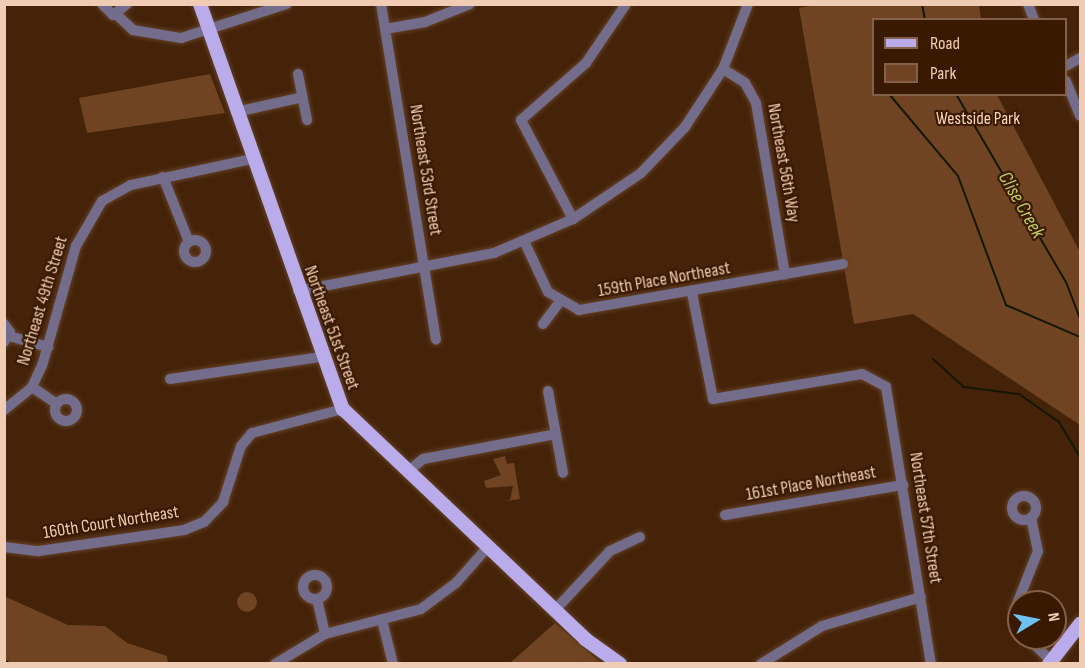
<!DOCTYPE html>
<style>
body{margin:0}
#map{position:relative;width:1085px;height:668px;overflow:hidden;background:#442309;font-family:"Sofia Sans Condensed",sans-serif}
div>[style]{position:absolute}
.green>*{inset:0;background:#704423}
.round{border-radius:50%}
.stream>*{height:2px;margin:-1px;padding:0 1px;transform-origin:1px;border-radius:1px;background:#141700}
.roads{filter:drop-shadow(0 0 2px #634128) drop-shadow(0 0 2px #634128)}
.minor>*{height:10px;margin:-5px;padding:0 5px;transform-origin:5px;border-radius:5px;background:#736c8b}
.minor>.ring{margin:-5px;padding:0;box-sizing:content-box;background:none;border:10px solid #736c8b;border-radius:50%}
.major>*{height:14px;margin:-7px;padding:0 7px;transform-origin:7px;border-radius:7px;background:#baabea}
span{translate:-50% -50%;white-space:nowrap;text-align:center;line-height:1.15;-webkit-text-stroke:4.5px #391900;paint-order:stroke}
.park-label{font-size:18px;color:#fcd5bc}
.street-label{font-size:18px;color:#f0ccb4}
.water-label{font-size:20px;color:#becc5d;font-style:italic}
.frame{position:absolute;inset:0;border:6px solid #f0ccb4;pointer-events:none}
.legend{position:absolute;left:872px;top:18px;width:195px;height:78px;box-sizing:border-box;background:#391900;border:2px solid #826148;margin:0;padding:8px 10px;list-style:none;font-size:18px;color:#f0ccb4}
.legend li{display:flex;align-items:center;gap:12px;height:30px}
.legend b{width:30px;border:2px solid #826148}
.north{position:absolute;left:1007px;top:590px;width:60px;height:60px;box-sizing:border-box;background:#391900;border:2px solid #826148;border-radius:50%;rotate:80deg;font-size:16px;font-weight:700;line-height:24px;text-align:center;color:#f0ccb4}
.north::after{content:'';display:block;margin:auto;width:21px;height:27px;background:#6dc2f3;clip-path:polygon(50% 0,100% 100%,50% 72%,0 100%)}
</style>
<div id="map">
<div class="green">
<i style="clip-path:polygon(819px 4px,979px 5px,981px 19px,874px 20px,874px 94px,997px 95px,1080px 252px,1080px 425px,913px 314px,854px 324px,799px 8px)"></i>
<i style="clip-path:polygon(210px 74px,225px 113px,87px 133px,79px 98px)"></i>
<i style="clip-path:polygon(505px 456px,507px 464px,514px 463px,520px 499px,500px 502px,510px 500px,513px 486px,486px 488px,484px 481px,501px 475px,493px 459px)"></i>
<i class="round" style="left:237px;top:592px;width:20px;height:20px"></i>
<i style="clip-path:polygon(4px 596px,68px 625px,105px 626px,127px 643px,167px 656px,168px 663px,5px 663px)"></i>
<i style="clip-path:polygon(555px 623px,601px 663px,510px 663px)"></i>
</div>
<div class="stream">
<i style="left:922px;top:4px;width:16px;rotate:79deg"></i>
<i style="left:889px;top:94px;width:107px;rotate:49.9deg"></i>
<i style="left:958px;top:176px;width:138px;rotate:69.6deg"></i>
<i style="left:1006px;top:305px;width:81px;rotate:23.4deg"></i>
<i style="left:956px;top:94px;width:218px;rotate:59.7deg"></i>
<i style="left:1066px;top:282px;width:39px;rotate:69deg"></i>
<i style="left:933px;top:359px;width:42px;rotate:42.1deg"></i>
<i style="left:964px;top:387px;width:55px;rotate:7.3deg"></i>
<i style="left:1019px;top:394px;width:49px;rotate:35deg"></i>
<i style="left:1059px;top:422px;width:41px;rotate:59deg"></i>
<i style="left:4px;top:660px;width:8px;rotate:30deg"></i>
</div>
<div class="roads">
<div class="minor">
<i style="left:102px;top:4px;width:16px;rotate:45deg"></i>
<i style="left:113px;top:15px;width:18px;rotate:-38deg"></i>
<i style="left:381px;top:4px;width:340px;rotate:80.7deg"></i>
<i style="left:748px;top:4px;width:70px;rotate:111deg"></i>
<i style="left:723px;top:69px;width:26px;rotate:32deg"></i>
<i style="left:745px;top:83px;width:23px;rotate:61deg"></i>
<i style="left:756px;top:103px;width:174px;rotate:80.4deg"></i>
<i style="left:1028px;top:4px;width:17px;rotate:69deg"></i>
<i style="left:117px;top:15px;width:22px;rotate:43deg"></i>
<i style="left:133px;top:30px;width:49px;rotate:9.5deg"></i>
<i style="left:181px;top:38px;width:111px;rotate:-17.8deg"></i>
<i style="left:385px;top:29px;width:41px;rotate:-9.9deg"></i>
<i style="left:425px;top:22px;width:48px;rotate:-21.8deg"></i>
<i style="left:1066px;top:66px;width:16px;rotate:-30deg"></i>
<i style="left:298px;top:74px;width:47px;rotate:78.9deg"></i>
<i style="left:1066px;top:81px;width:37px;rotate:68deg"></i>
<i style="left:236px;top:112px;width:65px;rotate:-12.5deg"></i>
<i style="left:521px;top:120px;width:86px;rotate:-41.2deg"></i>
<i style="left:586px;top:63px;width:71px;rotate:-55.9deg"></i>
<i style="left:521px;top:120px;width:112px;rotate:62.3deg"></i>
<i style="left:163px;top:177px;width:70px;rotate:68.2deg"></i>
<i class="ring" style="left:184px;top:240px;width:12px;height:12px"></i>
<i style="left:525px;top:243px;width:54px;rotate:64.9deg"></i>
<i style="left:548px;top:292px;width:36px;rotate:30deg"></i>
<i style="left:579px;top:310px;width:268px;rotate:-9.9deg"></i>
<i style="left:298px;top:291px;width:200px;rotate:-11deg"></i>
<i style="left:494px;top:253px;width:86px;rotate:-23.3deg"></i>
<i style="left:573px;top:219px;width:82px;rotate:-34.1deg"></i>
<i style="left:641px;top:173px;width:64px;rotate:-46.3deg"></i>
<i style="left:685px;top:127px;width:69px;rotate:-56.8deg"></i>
<i style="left:692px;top:293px;width:108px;rotate:78.8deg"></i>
<i style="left:4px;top:324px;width:10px;rotate:53deg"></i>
<i style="left:10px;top:332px;width:12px;rotate:121deg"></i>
<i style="left:543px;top:324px;width:26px;rotate:-53deg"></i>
<i style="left:9px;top:336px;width:41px;rotate:15.8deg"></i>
<i style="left:170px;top:379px;width:153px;rotate:-8.3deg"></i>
<i style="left:32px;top:387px;width:30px;rotate:34deg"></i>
<i style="left:548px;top:391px;width:83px;rotate:79.6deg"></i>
<i style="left:713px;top:399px;width:151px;rotate:-9.5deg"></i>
<i style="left:862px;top:374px;width:27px;rotate:28deg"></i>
<i style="left:886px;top:387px;width:281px;rotate:80.8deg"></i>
<i class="ring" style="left:55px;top:399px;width:12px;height:12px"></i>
<i style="left:4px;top:410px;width:36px;rotate:-39deg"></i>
<i style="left:32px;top:387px;width:23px;rotate:-65deg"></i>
<i style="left:42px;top:366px;width:125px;rotate:-74.2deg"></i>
<i style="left:76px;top:246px;width:52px;rotate:-60deg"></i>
<i style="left:102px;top:201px;width:33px;rotate:-29deg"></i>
<i style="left:131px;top:185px;width:124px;rotate:-12.1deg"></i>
<i style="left:407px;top:472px;width:21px;rotate:-39deg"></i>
<i style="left:423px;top:459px;width:135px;rotate:-10.6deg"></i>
<i class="ring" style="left:1012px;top:496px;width:14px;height:14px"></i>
<i style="left:725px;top:515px;width:181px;rotate:-9.6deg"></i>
<i style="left:4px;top:547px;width:35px;rotate:7deg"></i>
<i style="left:39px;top:551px;width:147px;rotate:-8.2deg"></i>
<i style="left:184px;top:530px;width:22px;rotate:-22deg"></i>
<i style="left:204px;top:522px;width:28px;rotate:-46deg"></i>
<i style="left:223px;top:502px;width:59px;rotate:-72.2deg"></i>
<i style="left:241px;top:446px;width:17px;rotate:-50deg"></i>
<i style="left:252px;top:433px;width:94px;rotate:-14.8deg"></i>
<i class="ring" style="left:303px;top:575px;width:14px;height:14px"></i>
<i style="left:317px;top:599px;width:36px;rotate:77deg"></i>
<i style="left:555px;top:610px;width:81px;rotate:-47deg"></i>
<i style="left:610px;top:551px;width:33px;rotate:-25deg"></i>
<i style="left:382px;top:620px;width:45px;rotate:76deg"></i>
<i style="left:1019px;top:628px;width:19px;rotate:-102deg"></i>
<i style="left:1015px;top:609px;width:62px;rotate:-68.4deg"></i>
<i style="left:1038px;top:551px;width:34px;rotate:-102deg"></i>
<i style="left:1028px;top:638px;width:33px;rotate:45deg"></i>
<i style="left:275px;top:664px;width:58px;rotate:-31deg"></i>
<i style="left:325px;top:634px;width:99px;rotate:-14.6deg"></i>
<i style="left:421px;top:609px;width:44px;rotate:-36.6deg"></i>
<i style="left:456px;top:583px;width:47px;rotate:-48.5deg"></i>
<i style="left:761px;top:664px;width:72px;rotate:-31.9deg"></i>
<i style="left:822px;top:626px;width:103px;rotate:-16.3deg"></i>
</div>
<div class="major">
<i style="left:200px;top:4px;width:430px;rotate:70.6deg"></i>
<i style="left:343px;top:409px;width:334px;rotate:43.5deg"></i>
<i style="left:585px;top:639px;width:43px;rotate:35.5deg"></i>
<i style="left:1049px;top:664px;width:51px;rotate:-52.2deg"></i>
</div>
</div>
<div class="park-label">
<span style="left:978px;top:119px">Westside Park</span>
</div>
<div class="street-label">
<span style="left:783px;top:163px;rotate:80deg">Northeast 56th Way</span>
<span style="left:425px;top:170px;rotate:81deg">Northeast 53rd Street</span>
<span style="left:664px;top:280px;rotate:-10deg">159th Place Northeast</span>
<span style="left:43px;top:301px;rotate:-73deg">Northeast 49th Street</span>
<span style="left:331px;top:328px;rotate:70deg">Northeast 51st Street</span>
<span style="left:811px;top:484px;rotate:-10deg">161st Place Northeast</span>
<span style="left:925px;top:518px;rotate:81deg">Northeast 57th Street</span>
<span style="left:111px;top:523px;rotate:-9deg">160th Court Northeast</span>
</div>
<div class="water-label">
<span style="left:1021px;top:205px;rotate:60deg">Clise Creek</span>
</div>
<div class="frame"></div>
<ul class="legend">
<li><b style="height:8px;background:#baabea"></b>Road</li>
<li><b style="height:16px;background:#704423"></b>Park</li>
</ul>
<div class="north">N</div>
</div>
